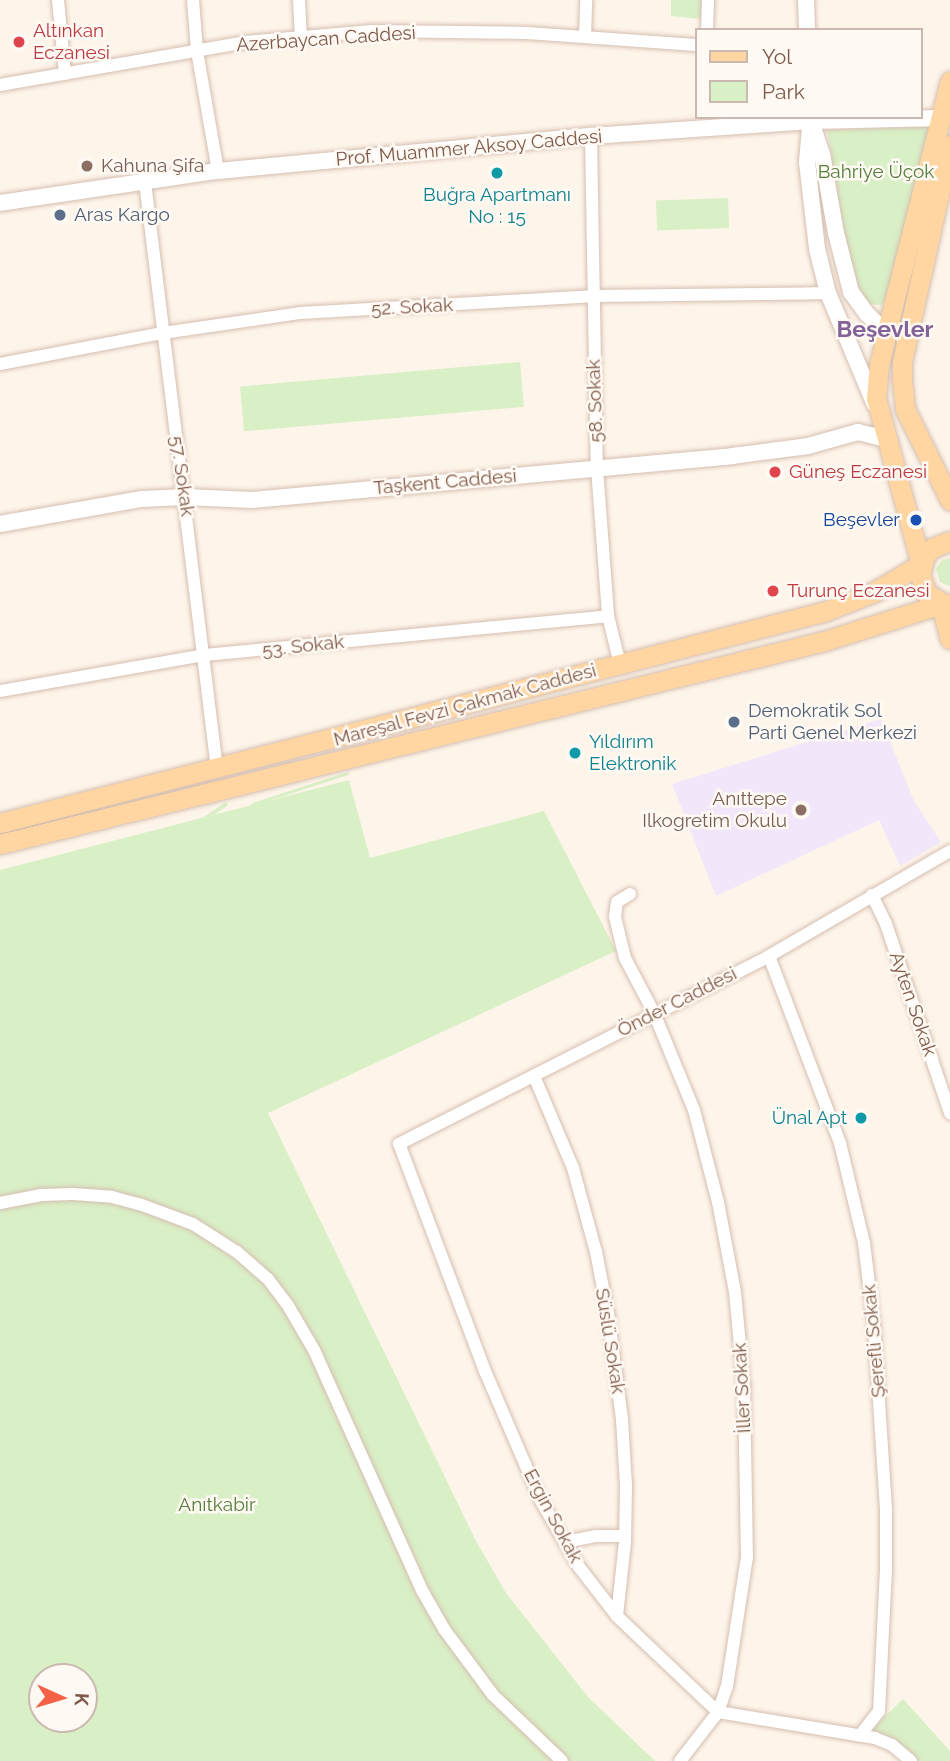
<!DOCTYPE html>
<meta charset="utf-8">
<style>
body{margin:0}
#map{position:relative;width:950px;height:1761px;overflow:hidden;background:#fef5ea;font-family:Raleway,sans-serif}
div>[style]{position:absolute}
.education>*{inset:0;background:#f2e6fb}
.green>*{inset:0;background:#d9efc6;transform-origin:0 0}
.roads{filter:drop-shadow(0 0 2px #d5beb0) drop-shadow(0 0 2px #d5beb0)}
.minor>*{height:12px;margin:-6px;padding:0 6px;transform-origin:6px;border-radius:6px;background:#fff}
.tertiary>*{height:16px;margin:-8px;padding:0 8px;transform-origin:8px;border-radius:8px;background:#fff}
.primary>*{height:19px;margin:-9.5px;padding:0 9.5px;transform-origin:9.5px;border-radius:9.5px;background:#ffd6a1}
.dots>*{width:19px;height:19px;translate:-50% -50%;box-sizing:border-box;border:4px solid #fff9f3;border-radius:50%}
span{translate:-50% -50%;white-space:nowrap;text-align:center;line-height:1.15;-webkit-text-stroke:5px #fff9f3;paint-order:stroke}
.health-label{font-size:19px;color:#be3a42}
.left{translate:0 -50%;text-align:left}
.street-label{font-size:19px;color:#7e5949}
.education-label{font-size:19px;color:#785e54}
.right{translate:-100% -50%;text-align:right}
.park-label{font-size:19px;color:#547e3c}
.culture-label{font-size:19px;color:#0d838f}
.service-label{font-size:19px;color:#4e5e75}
.transit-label{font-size:19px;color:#164399}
.quarter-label{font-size:23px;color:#836299;font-weight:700}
.legend{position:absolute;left:695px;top:28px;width:228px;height:91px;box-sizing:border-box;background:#fff9f3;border:2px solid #cbb9af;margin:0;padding:9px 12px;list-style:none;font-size:21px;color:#7e5949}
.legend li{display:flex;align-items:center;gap:14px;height:35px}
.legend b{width:35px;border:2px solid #cbb9af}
.north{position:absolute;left:28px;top:1663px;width:70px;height:70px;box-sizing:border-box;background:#fff9f3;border:2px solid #cbb9af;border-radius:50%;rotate:94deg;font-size:19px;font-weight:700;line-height:28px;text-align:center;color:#7e5949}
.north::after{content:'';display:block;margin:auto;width:24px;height:32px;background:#f46144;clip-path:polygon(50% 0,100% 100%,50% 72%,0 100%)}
</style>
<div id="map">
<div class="education">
<i style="clip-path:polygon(881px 719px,914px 801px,941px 842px,900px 866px,879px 820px,716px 896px,672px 784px)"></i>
</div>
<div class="green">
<i style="clip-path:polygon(671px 0,701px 0,701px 19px,671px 16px)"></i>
<i style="clip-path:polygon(931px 126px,890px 296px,881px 305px,868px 304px,860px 297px,851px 274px,827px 130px)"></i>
<i style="left:728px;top:198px;width:30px;height:72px;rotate:88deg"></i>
<i style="left:520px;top:362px;width:45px;height:281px;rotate:85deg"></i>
<i style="clip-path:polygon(950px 558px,950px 586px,948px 586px,940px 582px,936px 569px,941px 561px)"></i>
<i style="left:348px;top:772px;width:3px;height:102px;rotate:72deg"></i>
<i style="clip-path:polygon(evenodd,349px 780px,370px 858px,544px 811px,616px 951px,268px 1113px,476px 1541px,506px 1593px,588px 1697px,655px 1761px,0 1761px,0 870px,349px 780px,42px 1677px,84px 1677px,84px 1719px,42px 1719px,42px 1677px)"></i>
<i style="left:226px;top:802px;width:4px;height:233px;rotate:56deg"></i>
<i style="clip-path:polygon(903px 1699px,950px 1751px,950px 1761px,918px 1761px,911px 1754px,870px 1731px)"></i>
</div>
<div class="roads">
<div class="minor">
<i style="left:58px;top:0;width:74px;rotate:84.6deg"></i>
<i style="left:193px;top:0;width:51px;rotate:85.5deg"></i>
<i style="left:197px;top:51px;width:122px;rotate:80.1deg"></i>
<i style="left:299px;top:0;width:37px;rotate:87deg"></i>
<i style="left:707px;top:30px;width:30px;rotate:-88deg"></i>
<i style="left:585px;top:36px;width:36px;rotate:-88deg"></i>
<i style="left:0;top:85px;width:250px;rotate:-9.9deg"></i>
<i style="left:246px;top:42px;width:126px;rotate:-5deg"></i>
<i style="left:372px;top:31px;width:155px;rotate:0.7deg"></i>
<i style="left:527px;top:33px;width:169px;rotate:4.1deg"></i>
<i style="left:591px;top:136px;width:332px;rotate:89deg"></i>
<i style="left:597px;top:468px;width:148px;rotate:85.7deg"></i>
<i style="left:608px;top:616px;width:49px;rotate:76deg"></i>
<i style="left:145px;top:182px;width:591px;rotate:83.01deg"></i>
<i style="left:0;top:364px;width:166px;rotate:-10.8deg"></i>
<i style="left:163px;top:333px;width:138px;rotate:-8.3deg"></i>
<i style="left:300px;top:313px;width:292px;rotate:-3.3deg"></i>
<i style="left:592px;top:296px;width:236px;rotate:-0.7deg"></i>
<i style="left:0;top:691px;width:208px;rotate:-10deg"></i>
<i style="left:205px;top:655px;width:405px;rotate:-5.5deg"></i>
<i style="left:630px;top:894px;width:15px;rotate:148deg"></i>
<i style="left:617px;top:902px;width:15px;rotate:98deg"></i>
<i style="left:615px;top:917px;width:42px;rotate:76.3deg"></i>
<i style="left:625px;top:958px;width:62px;rotate:62.2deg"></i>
<i style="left:654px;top:1013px;width:105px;rotate:67.6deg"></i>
<i style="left:694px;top:1110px;width:95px;rotate:75.4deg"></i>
<i style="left:718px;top:1202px;width:92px;rotate:79.3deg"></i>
<i style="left:735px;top:1292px;width:95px;rotate:84.6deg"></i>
<i style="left:744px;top:1387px;width:170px;rotate:89deg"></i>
<i style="left:747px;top:1557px;width:131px;rotate:98.8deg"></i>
<i style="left:727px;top:1686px;width:28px;rotate:109deg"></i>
<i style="left:718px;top:1712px;width:62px;rotate:127.8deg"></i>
<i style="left:872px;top:895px;width:32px;rotate:64deg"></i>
<i style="left:886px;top:924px;width:200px;rotate:71.3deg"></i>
<i style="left:769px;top:956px;width:200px;rotate:69.2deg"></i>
<i style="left:840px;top:1143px;width:103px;rotate:76.5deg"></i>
<i style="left:864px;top:1243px;width:82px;rotate:83deg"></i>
<i style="left:874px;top:1324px;width:188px;rotate:86.3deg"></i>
<i style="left:886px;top:1512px;width:57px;rotate:90deg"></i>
<i style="left:886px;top:1569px;width:142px;rotate:92.8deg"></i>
<i style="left:879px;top:1711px;width:31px;rotate:128deg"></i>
<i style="left:534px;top:1076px;width:100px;rotate:67deg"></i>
<i style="left:573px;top:1168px;width:87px;rotate:74.7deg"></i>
<i style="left:596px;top:1252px;width:62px;rotate:78.9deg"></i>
<i style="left:608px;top:1313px;width:108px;rotate:82.5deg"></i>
<i style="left:622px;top:1420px;width:65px;rotate:86.5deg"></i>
<i style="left:626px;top:1485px;width:57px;rotate:91deg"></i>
<i style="left:625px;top:1542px;width:74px;rotate:96.2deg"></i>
<i style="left:0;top:1203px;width:42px;rotate:-11deg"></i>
<i style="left:41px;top:1195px;width:32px;rotate:-2deg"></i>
<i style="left:73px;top:1194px;width:39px;rotate:4deg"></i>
<i style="left:112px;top:1197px;width:31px;rotate:15deg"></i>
<i style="left:142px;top:1205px;width:54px;rotate:20.4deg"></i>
<i style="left:193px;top:1224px;width:52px;rotate:32.5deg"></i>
<i style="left:237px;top:1252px;width:41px;rotate:41.1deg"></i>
<i style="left:268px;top:1279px;width:31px;rotate:53deg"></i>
<i style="left:287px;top:1304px;width:53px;rotate:59.6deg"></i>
<i style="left:314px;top:1350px;width:265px;rotate:65.8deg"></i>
<i style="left:423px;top:1592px;width:43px;rotate:60.4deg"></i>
<i style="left:444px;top:1629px;width:82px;rotate:53.4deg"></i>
<i style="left:493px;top:1695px;width:95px;rotate:43.7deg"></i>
<i style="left:565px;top:1542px;width:32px;rotate:-11deg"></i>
<i style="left:596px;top:1536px;width:29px"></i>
<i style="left:911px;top:1761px;width:25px;rotate:-140deg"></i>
<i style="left:892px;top:1745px;width:18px;rotate:-158deg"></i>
<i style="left:875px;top:1738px;width:159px;rotate:-170.6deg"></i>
<i style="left:718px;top:1712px;width:139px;rotate:-136.5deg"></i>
<i style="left:617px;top:1616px;width:62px;rotate:-127.8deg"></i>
<i style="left:579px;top:1567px;width:76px;rotate:-119.9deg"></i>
<i style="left:541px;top:1501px;width:142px;rotate:-113.3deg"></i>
<i style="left:485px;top:1371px;width:243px;rotate:-110.7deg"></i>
<i style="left:399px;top:1144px;width:415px;rotate:-26.9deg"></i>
<i style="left:769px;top:956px;width:209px;rotate:-30.1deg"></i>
</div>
<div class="tertiary">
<i style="left:806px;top:0;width:30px;rotate:88deg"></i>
<i style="left:811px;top:117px;width:45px;rotate:95.1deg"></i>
<i style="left:807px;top:162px;width:88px;rotate:83.4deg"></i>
<i style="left:817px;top:249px;width:45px;rotate:76deg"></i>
<i style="left:828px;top:293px;width:121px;rotate:67.2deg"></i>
<i style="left:813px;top:127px;width:28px;rotate:72deg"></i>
<i style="left:822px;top:154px;width:80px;rotate:80deg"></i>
<i style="left:836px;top:233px;width:61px;rotate:75.7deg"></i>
<i style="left:851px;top:292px;width:27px;rotate:54deg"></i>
<i style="left:867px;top:314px;width:28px;rotate:44deg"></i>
<i style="left:0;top:203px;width:220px;rotate:-8.4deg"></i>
<i style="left:218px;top:171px;width:375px;rotate:-5.4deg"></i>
<i style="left:591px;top:136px;width:221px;rotate:-3.9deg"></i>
<i style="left:811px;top:121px;width:130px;rotate:-1.3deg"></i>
<i style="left:0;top:524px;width:144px;rotate:-10deg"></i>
<i style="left:142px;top:499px;width:43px;rotate:-2.7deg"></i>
<i style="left:185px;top:497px;width:67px;rotate:2.6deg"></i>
<i style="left:252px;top:500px;width:482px;rotate:-5.2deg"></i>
<i style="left:732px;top:456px;width:77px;rotate:-7.5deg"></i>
<i style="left:808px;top:446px;width:52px;rotate:-15.6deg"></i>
<i style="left:858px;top:432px;width:32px;rotate:14deg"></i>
</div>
<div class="primary">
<i style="left:950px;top:145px;width:221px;rotate:102.5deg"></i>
<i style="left:902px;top:361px;width:19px;rotate:90deg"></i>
<i style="left:902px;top:380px;width:29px;rotate:84deg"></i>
<i style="left:905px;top:409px;width:102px;rotate:63.7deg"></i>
<i style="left:921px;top:564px;width:172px;rotate:-105.2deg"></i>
<i style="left:876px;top:398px;width:32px;rotate:-85deg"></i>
<i style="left:879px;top:366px;width:53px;rotate:-77deg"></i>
<i style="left:891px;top:314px;width:240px;rotate:-75.8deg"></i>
<i style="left:941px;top:604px;width:36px;rotate:76deg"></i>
<i style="left:949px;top:606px;width:25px;rotate:-151deg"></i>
<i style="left:927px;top:594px;width:20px;rotate:-110deg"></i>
<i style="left:920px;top:575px;width:21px;rotate:-76deg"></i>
<i style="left:925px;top:555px;width:10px;rotate:-45deg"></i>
<i style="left:932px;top:548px;width:19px;rotate:-21deg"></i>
<i style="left:0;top:823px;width:853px;rotate:-14.39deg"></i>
<i style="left:826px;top:611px;width:52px;rotate:-21.6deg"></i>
<i style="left:874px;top:592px;width:55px;rotate:-30.8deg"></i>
<i style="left:0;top:844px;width:849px;rotate:-13.84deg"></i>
<i style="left:824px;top:641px;width:123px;rotate:-17.5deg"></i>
</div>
</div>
<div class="dots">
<i style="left:19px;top:42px;background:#e0444e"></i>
<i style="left:87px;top:166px;background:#8d6e63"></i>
<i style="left:497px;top:173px;background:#0f9aa8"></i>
<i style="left:60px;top:215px;background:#5c6f8a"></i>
<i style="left:775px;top:472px;background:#e0444e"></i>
<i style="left:916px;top:520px;background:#1a4fb4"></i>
<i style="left:773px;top:591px;background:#e0444e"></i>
<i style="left:734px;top:722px;background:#5c6f8a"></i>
<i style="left:575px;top:753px;background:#0f9aa8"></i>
<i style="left:801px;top:810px;background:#8d6e63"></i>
<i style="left:861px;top:1118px;background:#0f9aa8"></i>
</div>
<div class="health-label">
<span class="left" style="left:33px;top:42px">Altınkan<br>Eczanesi</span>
<span class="left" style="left:789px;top:472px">Güneş Eczanesi</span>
<span class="left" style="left:787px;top:591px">Turunç Eczanesi</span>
</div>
<div class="street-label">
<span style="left:326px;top:39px;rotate:-4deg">Azerbaycan Caddesi</span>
<span style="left:469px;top:148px;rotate:-5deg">Prof. Muammer Aksoy Caddesi</span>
<span style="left:412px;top:307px;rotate:-3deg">52. Sokak</span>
<span style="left:595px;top:401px;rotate:-92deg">58. Sokak</span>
<span style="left:182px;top:476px;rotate:82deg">57. Sokak</span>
<span style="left:445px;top:482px;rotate:-5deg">Taşkent Caddesi</span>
<span style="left:303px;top:646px;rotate:-6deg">53. Sokak</span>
<span style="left:465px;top:705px;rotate:-15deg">Mareşal Fevzi Çakmak Caddesi</span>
<span style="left:677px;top:1002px;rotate:-27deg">Önder Caddesi</span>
<span style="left:913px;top:1004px;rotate:71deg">Ayten Sokak</span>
<span style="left:610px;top:1341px;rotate:81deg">Süslü Sokak</span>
<span style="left:874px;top:1341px;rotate:-95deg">Şerefli Sokak</span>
<span style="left:742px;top:1388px;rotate:-93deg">İller Sokak</span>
<span style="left:553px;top:1516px;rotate:62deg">Ergin Sokak</span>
</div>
<div class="education-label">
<span class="left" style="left:101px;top:166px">Kahuna Şifa</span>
<span class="right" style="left:787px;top:810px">Anıttepe<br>Ilkogretim Okulu</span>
</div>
<div class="park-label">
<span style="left:876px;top:172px">Bahriye Üçok</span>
<span style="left:217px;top:1505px">Anıtkabir</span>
</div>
<div class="culture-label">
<span style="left:497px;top:206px">Buğra Apartmanı<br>No : 15</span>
<span class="left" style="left:589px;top:753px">Yıldırım<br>Elektronik</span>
<span class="right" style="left:847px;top:1118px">Ünal Apt</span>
</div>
<div class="service-label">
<span class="left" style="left:74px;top:215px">Aras Kargo</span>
<span class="left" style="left:748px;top:722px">Demokratik Sol<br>Parti Genel Merkezi</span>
</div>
<div class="transit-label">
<span class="right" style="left:900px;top:520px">Beşevler</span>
</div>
<div class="quarter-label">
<span style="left:885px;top:329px">Beşevler</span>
</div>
<ul class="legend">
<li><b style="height:9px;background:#ffd6a1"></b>Yol</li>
<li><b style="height:19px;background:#d9efc6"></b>Park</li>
</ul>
<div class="north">K</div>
</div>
